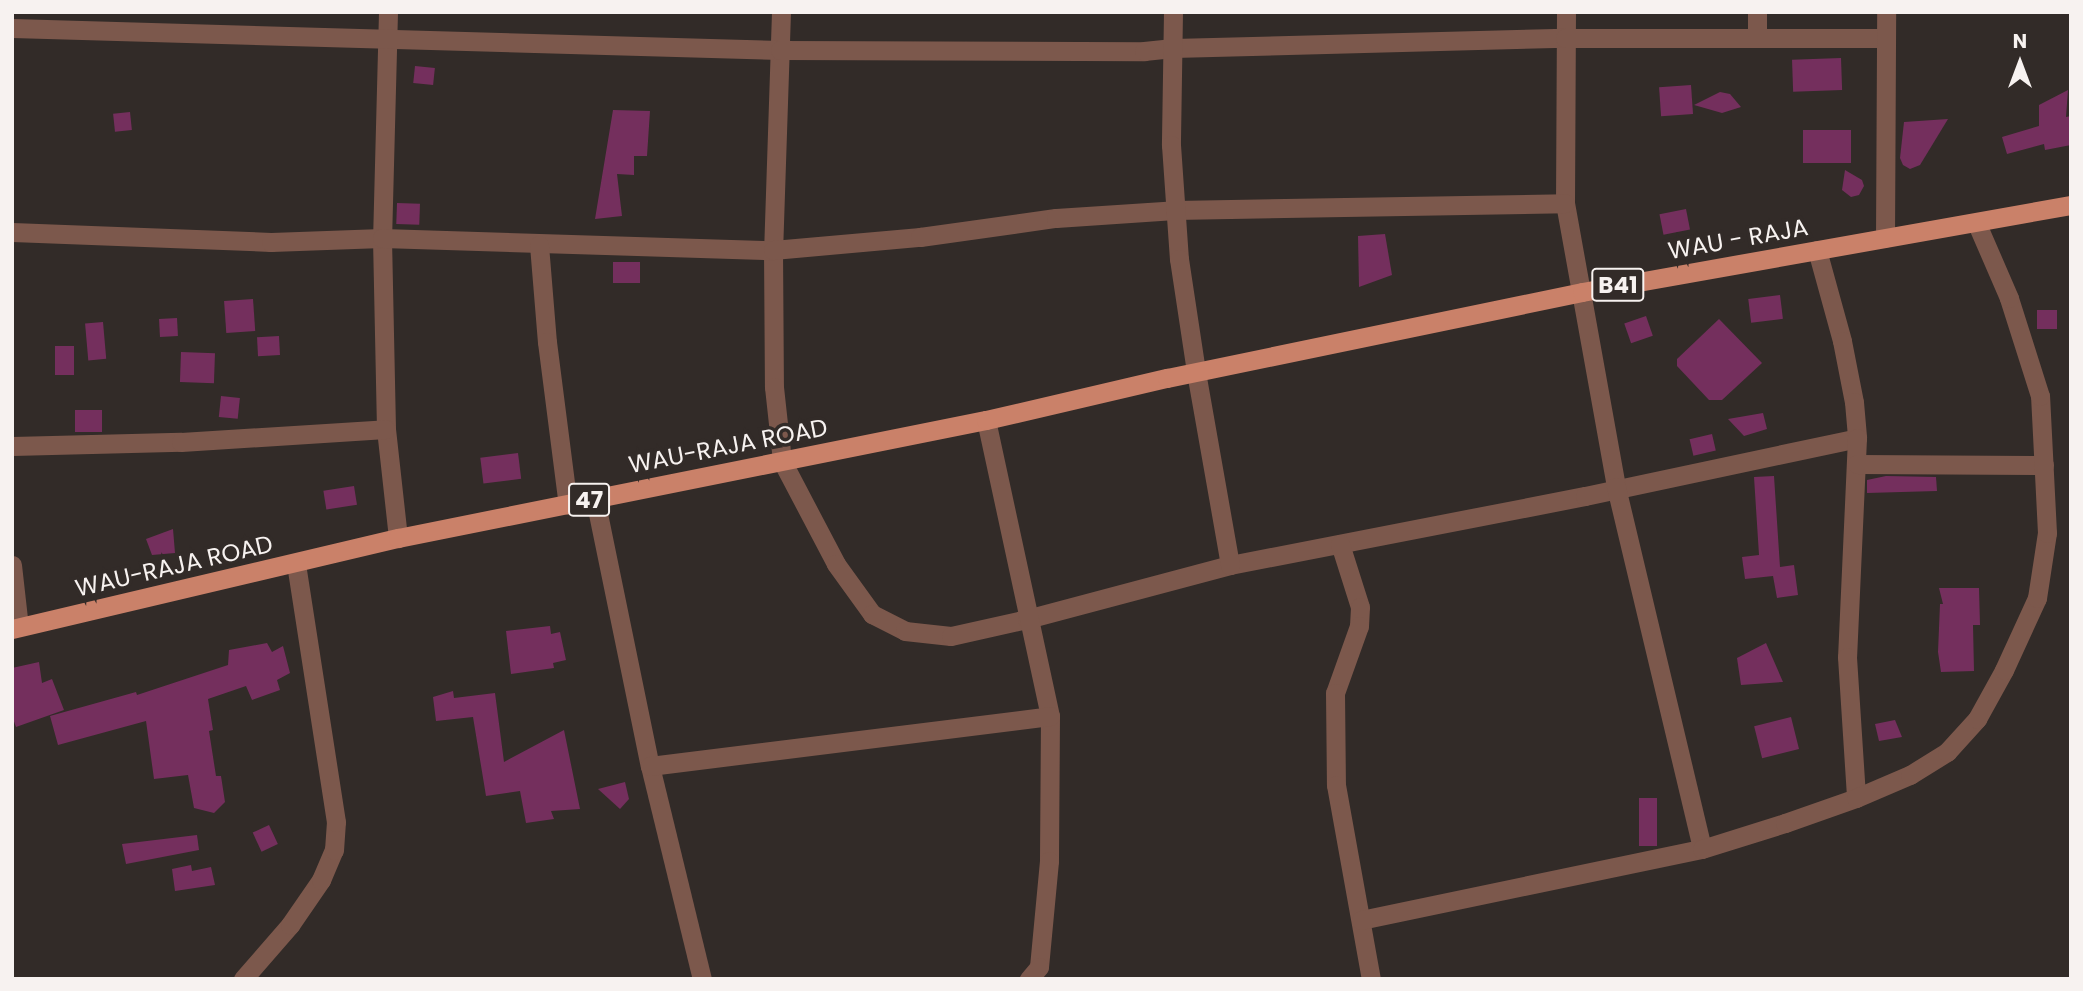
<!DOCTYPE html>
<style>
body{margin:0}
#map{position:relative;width:2083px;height:991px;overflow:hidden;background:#322b28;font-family:Poppins,sans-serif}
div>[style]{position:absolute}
.building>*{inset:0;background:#742f5d;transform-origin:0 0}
.minor>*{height:19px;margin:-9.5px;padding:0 9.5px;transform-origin:9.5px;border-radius:9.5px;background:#7c584c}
.tertiary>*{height:19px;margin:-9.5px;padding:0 9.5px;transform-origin:9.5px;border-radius:9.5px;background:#7c584c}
.primary>*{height:19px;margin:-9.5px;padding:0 9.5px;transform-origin:9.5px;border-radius:9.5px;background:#ca8169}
span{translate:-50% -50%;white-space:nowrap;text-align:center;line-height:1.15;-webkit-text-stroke:7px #322b28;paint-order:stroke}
.shield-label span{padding:2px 5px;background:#322b28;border:2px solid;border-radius:5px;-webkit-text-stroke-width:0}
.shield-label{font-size:23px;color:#f7f2f0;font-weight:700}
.street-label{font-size:24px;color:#f7f2f0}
.frame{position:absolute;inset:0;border:14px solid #f7f2f0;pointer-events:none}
.north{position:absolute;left:1985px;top:28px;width:70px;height:70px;-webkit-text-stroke:5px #322b28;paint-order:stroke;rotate:0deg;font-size:19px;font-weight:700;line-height:28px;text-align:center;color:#f7f2f0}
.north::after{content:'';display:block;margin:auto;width:24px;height:32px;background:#f7f2f0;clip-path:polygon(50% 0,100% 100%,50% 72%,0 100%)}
</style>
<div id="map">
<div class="building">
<i style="left:1841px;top:58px;width:32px;height:49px;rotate:88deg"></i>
<i style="left:415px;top:66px;width:20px;height:17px;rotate:6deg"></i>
<i style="left:1691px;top:85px;width:29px;height:32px;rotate:86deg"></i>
<i style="clip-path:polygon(2068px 90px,2066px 117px,2071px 116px,2071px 145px,2045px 150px,2044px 144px,2007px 154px,2002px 137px,2039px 126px,2039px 105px)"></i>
<i style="clip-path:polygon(1720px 92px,1730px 94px,1741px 107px,1722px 113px,1694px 105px)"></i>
<i style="clip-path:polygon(613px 110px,650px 111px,647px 156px,634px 156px,634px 175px,617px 174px,622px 216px,595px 219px)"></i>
<i style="left:130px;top:112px;width:18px;height:17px;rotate:84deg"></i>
<i style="clip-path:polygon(1948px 119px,1920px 165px,1910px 169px,1903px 165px,1900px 158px,1904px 122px)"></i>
<i style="left:1803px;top:130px;width:48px;height:33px"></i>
<i style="clip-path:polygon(1845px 170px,1862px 180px,1864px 186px,1859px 195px,1851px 197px,1842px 190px)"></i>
<i style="left:397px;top:203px;width:23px;height:21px;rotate:2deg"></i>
<i style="left:1686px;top:209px;width:21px;height:27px;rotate:79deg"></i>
<i style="clip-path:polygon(1385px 234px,1392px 275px,1359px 287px,1358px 236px)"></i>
<i style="left:613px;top:262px;width:27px;height:21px"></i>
<i style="left:1780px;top:295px;width:24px;height:32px;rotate:83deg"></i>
<i style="left:253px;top:299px;width:32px;height:29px;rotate:86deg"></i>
<i style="left:2037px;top:310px;width:20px;height:19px"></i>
<i style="left:1646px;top:316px;width:21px;height:23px;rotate:71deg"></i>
<i style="left:177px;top:318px;width:18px;height:18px;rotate:87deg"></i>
<i style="clip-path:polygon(1719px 319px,1762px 363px,1722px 400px,1709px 400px,1677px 366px,1677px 359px)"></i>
<i style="left:103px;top:322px;width:37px;height:18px;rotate:85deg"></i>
<i style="left:279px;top:336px;width:19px;height:22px;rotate:87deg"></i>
<i style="left:55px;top:346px;width:19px;height:29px"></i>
<i style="left:181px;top:352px;width:34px;height:30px;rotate:2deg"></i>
<i style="left:221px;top:396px;width:19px;height:21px;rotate:6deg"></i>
<i style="left:75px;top:410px;width:27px;height:22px"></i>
<i style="clip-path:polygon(1763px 413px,1767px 429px,1744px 436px,1728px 419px)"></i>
<i style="left:1712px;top:434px;width:17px;height:23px;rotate:77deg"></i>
<i style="left:518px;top:453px;width:26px;height:38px;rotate:83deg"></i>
<i style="clip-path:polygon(1774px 476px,1780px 567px,1794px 565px,1798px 595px,1777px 598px,1773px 576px,1745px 579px,1742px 557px,1759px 555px,1754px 477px)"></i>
<i style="clip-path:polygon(1886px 476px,1936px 477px,1937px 491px,1867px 493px,1867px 480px)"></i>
<i style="left:354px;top:486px;width:19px;height:31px;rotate:81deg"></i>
<i style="clip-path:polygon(173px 529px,175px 553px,152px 555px,146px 539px)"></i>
<i style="clip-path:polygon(1939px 588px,1979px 588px,1980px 625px,1973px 625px,1974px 671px,1941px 672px,1938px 652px,1940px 604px,1943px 604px)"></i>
<i style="clip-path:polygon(550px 626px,551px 634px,560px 632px,566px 660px,553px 663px,554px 668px,511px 674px,506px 631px)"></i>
<i style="clip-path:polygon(267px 643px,272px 652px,283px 646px,290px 673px,277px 680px,280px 690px,252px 700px,246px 686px,208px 699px,213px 730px,209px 731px,216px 776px,221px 776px,225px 802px,214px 813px,194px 808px,188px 775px,154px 779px,146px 721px,58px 745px,50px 716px,136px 692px,137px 695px,228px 665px,229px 650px)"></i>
<i style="clip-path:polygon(1766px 643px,1783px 682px,1741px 685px,1737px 658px)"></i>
<i style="clip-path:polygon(39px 662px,42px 683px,52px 679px,64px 710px,16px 727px,12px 716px,12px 668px)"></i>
<i style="clip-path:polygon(453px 691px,454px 698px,495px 693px,504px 762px,564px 730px,580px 809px,551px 811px,554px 819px,526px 823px,520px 791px,486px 796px,473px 717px,436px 721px,433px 697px)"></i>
<i style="left:1791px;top:717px;width:33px;height:38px;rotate:76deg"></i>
<i style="clip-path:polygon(1895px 720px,1902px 737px,1879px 741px,1875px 724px)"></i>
<i style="clip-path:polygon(625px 782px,629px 799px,620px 809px,598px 789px)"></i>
<i style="left:1639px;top:798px;width:18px;height:48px"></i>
<i style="left:269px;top:825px;width:21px;height:18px;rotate:65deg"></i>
<i style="clip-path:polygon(197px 835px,199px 850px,126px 864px,122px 844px)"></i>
<i style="clip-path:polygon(191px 865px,192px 871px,211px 867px,215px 885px,175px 891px,172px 869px)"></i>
</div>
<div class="minor">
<i style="left:388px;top:12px;width:226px;rotate:91.5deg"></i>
<i style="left:382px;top:238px;width:191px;rotate:88.8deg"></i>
<i style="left:386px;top:429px;width:110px;rotate:83.7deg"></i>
<i style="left:781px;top:12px;width:238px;rotate:91.9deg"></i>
<i style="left:773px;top:250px;width:137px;rotate:89.6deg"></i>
<i style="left:774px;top:387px;width:74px;rotate:83.8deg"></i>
<i style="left:782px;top:461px;width:116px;rotate:62.3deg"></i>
<i style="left:836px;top:564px;width:62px;rotate:54.2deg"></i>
<i style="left:872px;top:614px;width:37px;rotate:27deg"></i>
<i style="left:905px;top:631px;width:46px;rotate:6.2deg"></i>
<i style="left:951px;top:636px;width:78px;rotate:-12.6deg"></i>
<i style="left:1027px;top:619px;width:210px;rotate:-14.9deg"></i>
<i style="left:1230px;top:565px;width:362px;rotate:-11deg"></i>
<i style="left:1585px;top:496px;width:278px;rotate:-12deg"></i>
<i style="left:1566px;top:12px;width:191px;rotate:90.3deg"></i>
<i style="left:1565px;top:203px;width:289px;rotate:79.8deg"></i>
<i style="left:1616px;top:487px;width:372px;rotate:76.6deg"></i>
<i style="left:1757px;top:12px;width:26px;rotate:90deg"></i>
<i style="left:12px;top:28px;width:768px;rotate:1.64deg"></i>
<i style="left:780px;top:50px;width:364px;rotate:0.2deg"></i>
<i style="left:1144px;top:51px;width:29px;rotate:-6deg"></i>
<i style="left:1173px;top:48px;width:392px;rotate:-1.5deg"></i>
<i style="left:1565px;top:38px;width:319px"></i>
<i style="left:12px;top:232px;width:259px;rotate:2.2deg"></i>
<i style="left:271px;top:242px;width:111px;rotate:-2.1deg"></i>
<i style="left:382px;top:238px;width:391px;rotate:1.8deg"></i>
<i style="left:773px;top:250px;width:148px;rotate:-5.1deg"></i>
<i style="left:920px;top:237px;width:137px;rotate:-8deg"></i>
<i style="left:1056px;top:218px;width:119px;rotate:-3.8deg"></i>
<i style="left:1175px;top:210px;width:390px;rotate:-1deg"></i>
<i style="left:1885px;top:238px;width:226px;rotate:-89.7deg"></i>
<i style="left:539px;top:245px;width:97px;rotate:85.3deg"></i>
<i style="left:547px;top:342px;width:164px;rotate:82.7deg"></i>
<i style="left:1817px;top:250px;width:94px;rotate:74.6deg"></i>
<i style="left:1842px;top:341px;width:62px;rotate:78.9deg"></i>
<i style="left:1854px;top:402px;width:36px;rotate:85deg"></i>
<i style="left:1857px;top:438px;width:219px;rotate:92.6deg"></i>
<i style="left:1847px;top:657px;width:141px;rotate:86.3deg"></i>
<i style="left:1196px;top:372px;width:196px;rotate:80deg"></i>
<i style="left:986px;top:420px;width:303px;rotate:77.8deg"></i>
<i style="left:1050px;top:716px;width:145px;rotate:90.4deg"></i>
<i style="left:1049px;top:861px;width:106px;rotate:95.4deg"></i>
<i style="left:1039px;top:967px;width:16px;rotate:130deg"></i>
<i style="left:12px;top:446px;width:169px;rotate:-1.4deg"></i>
<i style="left:181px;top:442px;width:205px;rotate:-3.6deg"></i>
<i style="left:1857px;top:464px;width:187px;rotate:0.3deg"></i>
<i style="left:595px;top:499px;width:273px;rotate:78.4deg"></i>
<i style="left:650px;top:766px;width:219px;rotate:76.3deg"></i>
<i style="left:1340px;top:544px;width:66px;rotate:72.4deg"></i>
<i style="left:1360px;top:607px;width:19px;rotate:93deg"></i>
<i style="left:1359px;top:626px;width:71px;rotate:109.7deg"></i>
<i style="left:1335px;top:693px;width:92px;rotate:89.4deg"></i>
<i style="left:1336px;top:785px;width:197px;rotate:79.8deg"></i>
<i style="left:12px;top:565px;width:62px;rotate:83.6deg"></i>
<i style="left:650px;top:766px;width:403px;rotate:-7.1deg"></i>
<i style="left:1361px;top:920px;width:348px;rotate:-11.8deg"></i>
<i style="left:1702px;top:849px;width:87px;rotate:-17.4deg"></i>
<i style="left:1785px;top:823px;width:75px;rotate:-19.4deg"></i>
<i style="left:1856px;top:798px;width:59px;rotate:-23.1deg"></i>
<i style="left:1910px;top:775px;width:44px;rotate:-31.9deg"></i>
<i style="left:1947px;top:752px;width:45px;rotate:-47.7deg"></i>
<i style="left:1977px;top:719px;width:56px;rotate:-61.1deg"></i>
<i style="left:2004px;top:670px;width:79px;rotate:-65.4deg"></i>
<i style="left:2037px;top:598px;width:66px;rotate:-81.3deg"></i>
<i style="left:2047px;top:533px;width:137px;rotate:-92.9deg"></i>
<i style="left:2040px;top:396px;width:103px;rotate:-107.6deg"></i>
<i style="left:2009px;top:298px;width:81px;rotate:-113.4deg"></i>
<i style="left:243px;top:979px;width:72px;rotate:-49deg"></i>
<i style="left:290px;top:925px;width:55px;rotate:-55.4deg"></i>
<i style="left:321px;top:880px;width:33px;rotate:-67deg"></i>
<i style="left:334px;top:850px;width:28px;rotate:-86deg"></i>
<i style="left:336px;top:822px;width:262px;rotate:-98.8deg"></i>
</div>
<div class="tertiary">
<i style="left:1173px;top:12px;width:133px;rotate:90.9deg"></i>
<i style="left:1171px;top:145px;width:114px;rotate:86deg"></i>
<i style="left:1179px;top:259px;width:114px;rotate:81.4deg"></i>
</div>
<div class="primary">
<i style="left:12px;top:629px;width:397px;rotate:-13.3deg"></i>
<i style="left:398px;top:538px;width:600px;rotate:-11.35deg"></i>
<i style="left:986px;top:420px;width:186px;rotate:-13.1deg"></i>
<i style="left:1167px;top:378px;width:424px;rotate:-11.7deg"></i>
<i style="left:1582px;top:292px;width:497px;rotate:-10.1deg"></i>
</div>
<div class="shield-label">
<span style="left:1618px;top:285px">B41</span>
<span style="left:589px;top:500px">47</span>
</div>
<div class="street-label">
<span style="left:1738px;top:239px;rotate:-10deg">WAU - RAJA</span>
<span style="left:728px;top:446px;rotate:-11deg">WAU-RAJA ROAD</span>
<span style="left:174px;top:566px;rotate:-13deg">WAU-RAJA ROAD</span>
</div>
<div class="frame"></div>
<div class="north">N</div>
</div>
